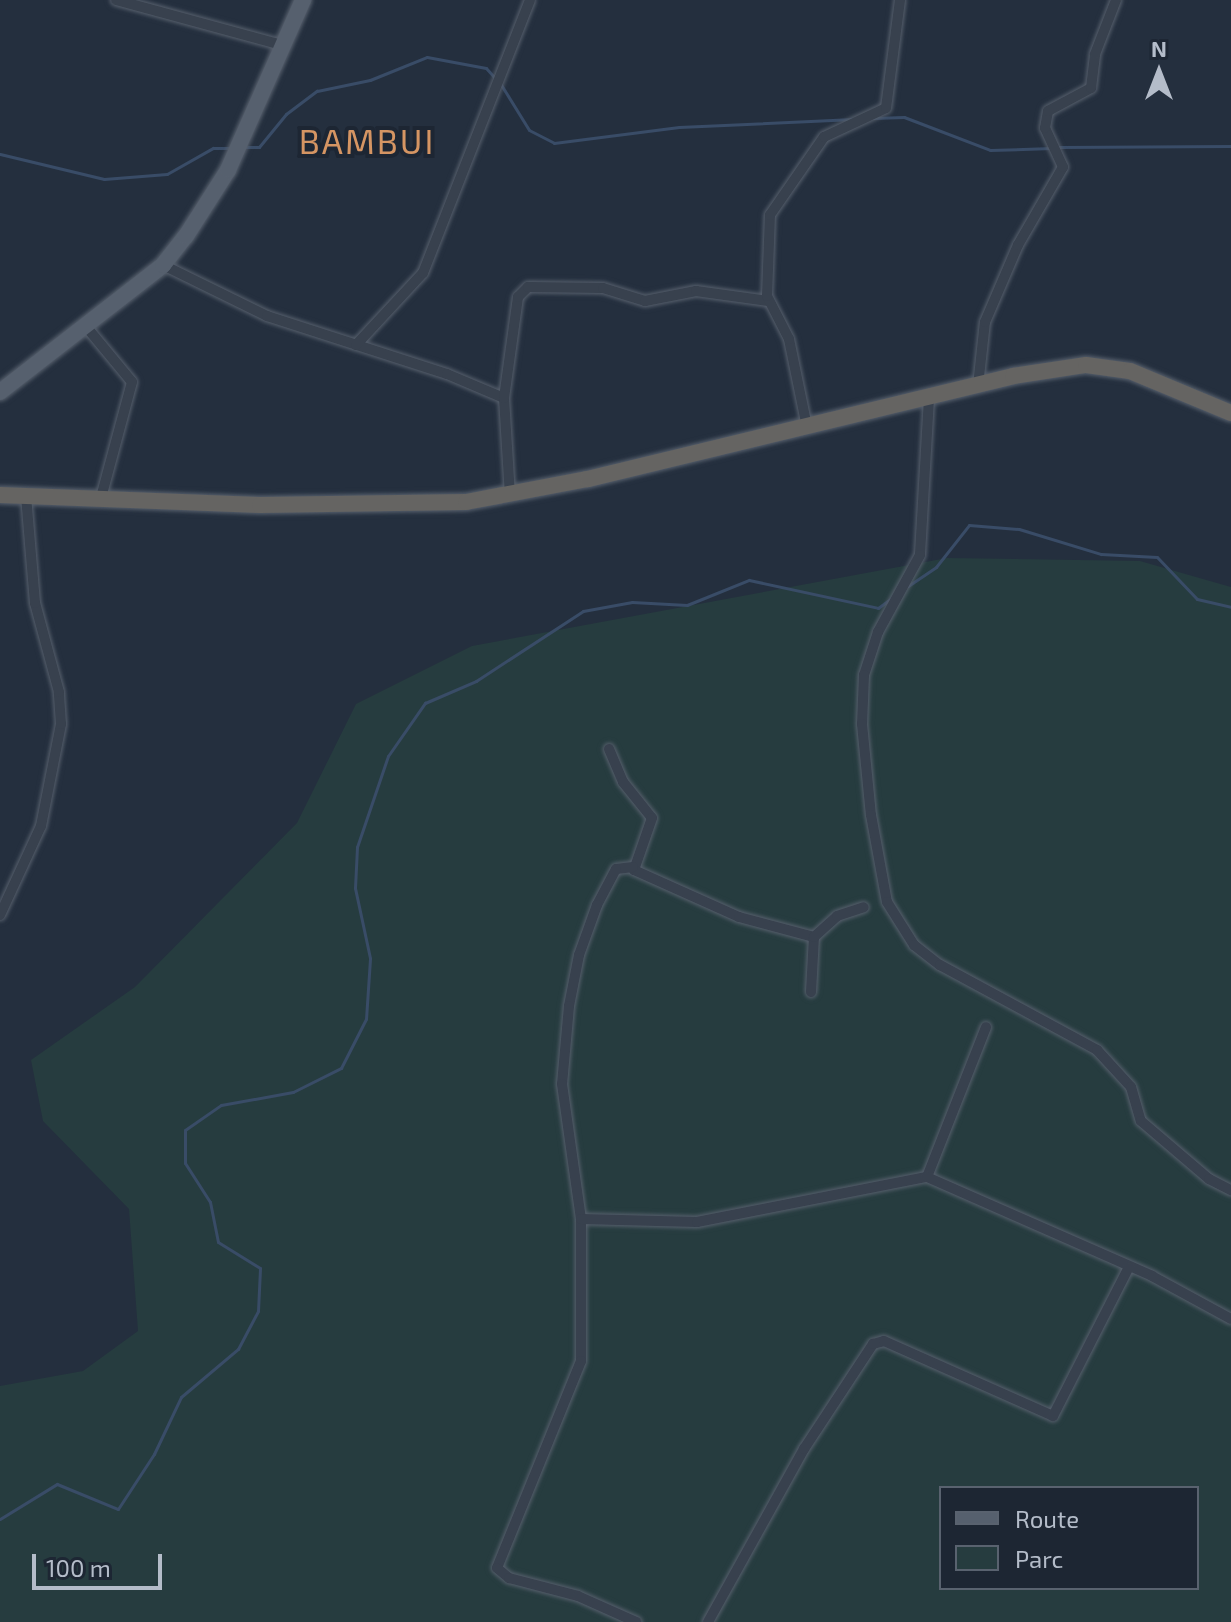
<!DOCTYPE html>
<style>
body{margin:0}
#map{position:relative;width:1231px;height:1622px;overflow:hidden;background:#242f3e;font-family:"Exo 2",sans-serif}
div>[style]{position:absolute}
.green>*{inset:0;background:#263c3f}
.stream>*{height:3px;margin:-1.5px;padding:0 1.5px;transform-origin:1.5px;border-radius:1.5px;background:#394c67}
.roads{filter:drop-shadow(0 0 2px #565f6c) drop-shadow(0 0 2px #565f6c)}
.minor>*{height:10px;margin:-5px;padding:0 5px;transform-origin:5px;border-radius:5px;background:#38414e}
.primary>*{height:16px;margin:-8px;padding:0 8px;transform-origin:8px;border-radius:8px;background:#56606e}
.trunk>*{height:16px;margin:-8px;padding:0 8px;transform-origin:8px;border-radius:8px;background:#656462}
span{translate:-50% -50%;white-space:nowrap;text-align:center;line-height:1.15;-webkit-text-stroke:8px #1d2633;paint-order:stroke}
.quarter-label{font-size:34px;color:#d59563;letter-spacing:2px}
.legend{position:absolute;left:939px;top:1486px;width:260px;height:104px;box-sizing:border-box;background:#1d2633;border:2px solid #59626f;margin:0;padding:10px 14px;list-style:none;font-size:24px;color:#b4bcc9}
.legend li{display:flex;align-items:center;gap:16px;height:40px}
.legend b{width:40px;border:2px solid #59626f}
.north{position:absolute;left:1119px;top:32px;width:80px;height:80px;-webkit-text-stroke:6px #1d2633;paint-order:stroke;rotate:0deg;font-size:22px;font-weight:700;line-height:32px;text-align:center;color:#b4bcc9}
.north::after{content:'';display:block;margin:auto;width:28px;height:36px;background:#b4bcc9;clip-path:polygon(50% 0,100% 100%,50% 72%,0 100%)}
.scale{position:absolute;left:32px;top:1554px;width:130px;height:36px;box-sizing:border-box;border:4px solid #b4bcc9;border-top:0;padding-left:10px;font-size:24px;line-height:28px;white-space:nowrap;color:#b4bcc9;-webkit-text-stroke:6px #1d2633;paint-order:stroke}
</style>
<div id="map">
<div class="green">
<i style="clip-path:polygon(evenodd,947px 558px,1140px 561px,1231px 587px,1231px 1622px,0 1622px,0 1386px,83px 1371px,138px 1331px,129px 1209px,43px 1121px,31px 1060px,135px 987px,297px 823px,356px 704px,472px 646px,947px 558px,941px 1488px,1197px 1488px,1197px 1588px,941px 1588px,941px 1488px)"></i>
</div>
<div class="stream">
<i style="left:500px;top:83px;width:55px;rotate:58.3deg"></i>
<i style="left:529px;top:130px;width:28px;rotate:27deg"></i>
<i style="left:554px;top:143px;width:126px;rotate:-7.3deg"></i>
<i style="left:679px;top:127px;width:175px;rotate:-2.6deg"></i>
<i style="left:873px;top:118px;width:31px;rotate:-2deg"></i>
<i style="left:904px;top:117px;width:92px;rotate:21deg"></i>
<i style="left:990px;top:150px;width:62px;rotate:-1.8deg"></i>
<i style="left:245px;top:147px;width:14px"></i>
<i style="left:259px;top:147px;width:43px;rotate:-50.7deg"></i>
<i style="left:286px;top:114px;width:39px;rotate:-37deg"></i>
<i style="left:317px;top:91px;width:54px;rotate:-11.7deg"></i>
<i style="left:370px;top:80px;width:61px;rotate:-22deg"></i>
<i style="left:427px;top:57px;width:60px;rotate:10.6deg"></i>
<i style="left:486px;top:68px;width:13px;rotate:48deg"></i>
<i style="left:1059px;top:147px;width:172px;rotate:-0.3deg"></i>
<i style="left:0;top:154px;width:107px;rotate:13.5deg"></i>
<i style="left:104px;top:179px;width:63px;rotate:-4.5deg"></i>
<i style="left:167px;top:174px;width:53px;rotate:-29.5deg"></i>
<i style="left:213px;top:148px;width:17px"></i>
<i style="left:908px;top:586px;width:34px;rotate:-34deg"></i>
<i style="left:936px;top:567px;width:53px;rotate:-51.8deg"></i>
<i style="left:969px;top:525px;width:50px;rotate:4.6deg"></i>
<i style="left:1019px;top:529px;width:86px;rotate:17deg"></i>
<i style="left:1101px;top:554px;width:56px;rotate:3.1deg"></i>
<i style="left:1157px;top:557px;width:58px;rotate:46.4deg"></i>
<i style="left:1197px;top:599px;width:35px;rotate:13deg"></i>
<i style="left:0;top:1519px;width:67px;rotate:-31.6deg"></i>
<i style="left:57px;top:1484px;width:66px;rotate:22.3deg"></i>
<i style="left:118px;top:1509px;width:66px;rotate:-56.8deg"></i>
<i style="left:154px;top:1454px;width:63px;rotate:-64.7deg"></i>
<i style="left:181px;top:1397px;width:75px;rotate:-40.1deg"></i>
<i style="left:238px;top:1349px;width:43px;rotate:-62.2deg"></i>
<i style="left:258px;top:1311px;width:43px;rotate:-87.3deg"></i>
<i style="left:260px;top:1268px;width:49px;rotate:-148.2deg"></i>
<i style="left:218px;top:1242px;width:41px;rotate:-101.3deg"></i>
<i style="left:210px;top:1202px;width:46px;rotate:-122.7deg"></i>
<i style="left:185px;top:1163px;width:33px;rotate:-90deg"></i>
<i style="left:185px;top:1130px;width:44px;rotate:-34.8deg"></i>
<i style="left:221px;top:1105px;width:73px;rotate:-10.2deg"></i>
<i style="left:293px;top:1092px;width:54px;rotate:-26.6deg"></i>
<i style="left:341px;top:1068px;width:55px;rotate:-63deg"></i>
<i style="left:366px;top:1019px;width:61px;rotate:-86.2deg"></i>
<i style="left:370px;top:958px;width:72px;rotate:-102.1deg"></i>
<i style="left:355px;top:888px;width:41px;rotate:-87.2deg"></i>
<i style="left:357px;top:847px;width:96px;rotate:-71.2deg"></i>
<i style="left:388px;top:756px;width:65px;rotate:-55.1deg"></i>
<i style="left:425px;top:703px;width:56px;rotate:-23.3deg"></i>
<i style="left:476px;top:681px;width:128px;rotate:-33.2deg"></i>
<i style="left:583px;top:611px;width:50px;rotate:-10.4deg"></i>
<i style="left:632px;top:602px;width:55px;rotate:3.1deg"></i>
<i style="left:687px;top:605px;width:67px;rotate:-22deg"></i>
<i style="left:749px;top:580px;width:132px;rotate:12.2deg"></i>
<i style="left:878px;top:608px;width:17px;rotate:-36deg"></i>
</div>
<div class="roads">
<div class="minor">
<i style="left:116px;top:0;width:172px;rotate:15.2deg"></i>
<i style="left:163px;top:265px;width:116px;rotate:26.1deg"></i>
<i style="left:267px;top:316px;width:189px;rotate:17.9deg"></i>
<i style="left:447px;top:374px;width:62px;rotate:22.8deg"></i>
<i style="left:504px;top:398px;width:97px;rotate:86.5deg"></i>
<i style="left:84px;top:324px;width:75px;rotate:50.4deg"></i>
<i style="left:132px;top:382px;width:120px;rotate:105deg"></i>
<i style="left:356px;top:345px;width:98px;rotate:-47.1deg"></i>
<i style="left:423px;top:273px;width:293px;rotate:-68.6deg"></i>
<i style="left:978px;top:386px;width:64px;rotate:-83.8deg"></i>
<i style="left:985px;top:322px;width:84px;rotate:-66.8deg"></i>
<i style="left:1018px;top:245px;width:90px;rotate:-60deg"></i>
<i style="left:1063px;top:167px;width:43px;rotate:-114.8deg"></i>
<i style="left:1045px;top:128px;width:17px;rotate:-80deg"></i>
<i style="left:1048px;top:111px;width:49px;rotate:-28.1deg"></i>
<i style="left:1091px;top:88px;width:34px;rotate:-83deg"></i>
<i style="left:1095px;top:54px;width:58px;rotate:-68.7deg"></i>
<i style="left:504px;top:398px;width:102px;rotate:-82.1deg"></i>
<i style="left:518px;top:297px;width:14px;rotate:-45deg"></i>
<i style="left:528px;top:287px;width:75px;rotate:0.8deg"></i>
<i style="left:603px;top:288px;width:44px;rotate:17.2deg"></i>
<i style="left:645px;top:301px;width:52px;rotate:-11.1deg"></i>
<i style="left:696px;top:291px;width:73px;rotate:7.9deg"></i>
<i style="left:929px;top:398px;width:157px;rotate:93.3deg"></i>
<i style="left:920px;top:555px;width:88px;rotate:118.6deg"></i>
<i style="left:878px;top:632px;width:45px;rotate:108deg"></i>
<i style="left:864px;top:675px;width:49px;rotate:92.3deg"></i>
<i style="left:862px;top:724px;width:91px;rotate:84.4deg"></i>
<i style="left:871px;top:815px;width:88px;rotate:79.6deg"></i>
<i style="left:887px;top:902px;width:51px;rotate:57.9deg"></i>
<i style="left:914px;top:945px;width:33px;rotate:38deg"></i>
<i style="left:940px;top:965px;width:179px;rotate:28.4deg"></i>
<i style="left:1097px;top:1050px;width:50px;rotate:47.4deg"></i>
<i style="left:1131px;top:1087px;width:35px;rotate:74deg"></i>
<i style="left:1141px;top:1121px;width:89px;rotate:40.5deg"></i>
<i style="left:1209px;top:1179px;width:25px;rotate:27deg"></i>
<i style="left:807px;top:427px;width:90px;rotate:-101.6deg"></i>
<i style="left:789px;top:339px;width:48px;rotate:-117.1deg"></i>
<i style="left:767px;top:296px;width:81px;rotate:-87.9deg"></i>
<i style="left:770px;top:215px;width:95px;rotate:-55.3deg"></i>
<i style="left:824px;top:137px;width:68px;rotate:-25.1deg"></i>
<i style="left:886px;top:108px;width:109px;rotate:-82.6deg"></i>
<i style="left:609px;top:749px;width:36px;rotate:67deg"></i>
<i style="left:623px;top:782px;width:46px;rotate:51.1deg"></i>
<i style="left:652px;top:818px;width:55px;rotate:109.1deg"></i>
<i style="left:634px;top:870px;width:115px;rotate:24.1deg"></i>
<i style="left:739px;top:917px;width:78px;rotate:14.9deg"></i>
<i style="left:633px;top:867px;width:17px;rotate:173deg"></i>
<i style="left:616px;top:869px;width:41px;rotate:117.8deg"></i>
<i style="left:597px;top:905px;width:53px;rotate:109.8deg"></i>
<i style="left:579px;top:955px;width:52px;rotate:101.1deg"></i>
<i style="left:569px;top:1006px;width:78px;rotate:95.1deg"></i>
<i style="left:562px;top:1084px;width:136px;rotate:82deg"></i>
<i style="left:581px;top:1219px;width:142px;rotate:90deg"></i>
<i style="left:581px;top:1361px;width:223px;rotate:112.1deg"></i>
<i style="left:497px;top:1568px;width:16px;rotate:40deg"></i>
<i style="left:509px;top:1578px;width:71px;rotate:14.6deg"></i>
<i style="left:578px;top:1596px;width:64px;rotate:24.1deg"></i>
<i style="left:0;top:915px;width:98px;rotate:-65.3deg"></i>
<i style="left:41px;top:826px;width:104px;rotate:-78.9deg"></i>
<i style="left:61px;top:724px;width:32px;rotate:-94deg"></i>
<i style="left:59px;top:692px;width:92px;rotate:-105.1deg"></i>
<i style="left:35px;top:603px;width:108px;rotate:-94.8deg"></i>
<i style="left:811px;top:992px;width:55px;rotate:-86.9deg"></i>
<i style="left:814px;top:937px;width:31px;rotate:-42deg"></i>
<i style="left:837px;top:916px;width:28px;rotate:-18deg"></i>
<i style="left:927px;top:1177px;width:161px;rotate:-68.5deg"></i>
<i style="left:581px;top:1219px;width:116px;rotate:1.5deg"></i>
<i style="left:697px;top:1222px;width:234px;rotate:-11.1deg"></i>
<i style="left:927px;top:1177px;width:246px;rotate:23.7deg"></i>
<i style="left:1152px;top:1276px;width:90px;rotate:28.6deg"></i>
<i style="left:708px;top:1622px;width:198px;rotate:-61deg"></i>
<i style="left:804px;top:1449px;width:126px;rotate:-56.7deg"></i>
<i style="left:873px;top:1344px;width:11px;rotate:-15deg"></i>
<i style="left:884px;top:1341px;width:185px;rotate:23.9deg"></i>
<i style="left:1053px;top:1416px;width:167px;rotate:-63deg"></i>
</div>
<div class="primary">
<i style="left:0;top:392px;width:207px;rotate:-37.9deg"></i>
<i style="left:163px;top:265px;width:37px;rotate:-52deg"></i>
<i style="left:186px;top:236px;width:78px;rotate:-57.5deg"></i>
<i style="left:228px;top:170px;width:186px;rotate:-66.2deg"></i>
</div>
<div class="trunk">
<i style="left:0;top:495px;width:260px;rotate:2.2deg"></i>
<i style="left:260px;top:505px;width:206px;rotate:-0.8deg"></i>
<i style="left:466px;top:502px;width:124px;rotate:-10.7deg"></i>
<i style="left:588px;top:479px;width:437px;rotate:-13.6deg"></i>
<i style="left:1013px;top:376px;width:74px;rotate:-8.6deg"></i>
<i style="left:1086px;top:365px;width:44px;rotate:7.8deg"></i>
<i style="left:1130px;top:371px;width:109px;rotate:22.6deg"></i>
</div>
</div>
<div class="quarter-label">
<span style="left:367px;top:141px">BAMBUI</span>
</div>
<ul class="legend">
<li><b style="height:10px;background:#56606e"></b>Route</li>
<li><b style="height:22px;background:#263c3f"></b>Parc</li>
</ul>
<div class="north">N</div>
<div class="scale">100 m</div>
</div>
